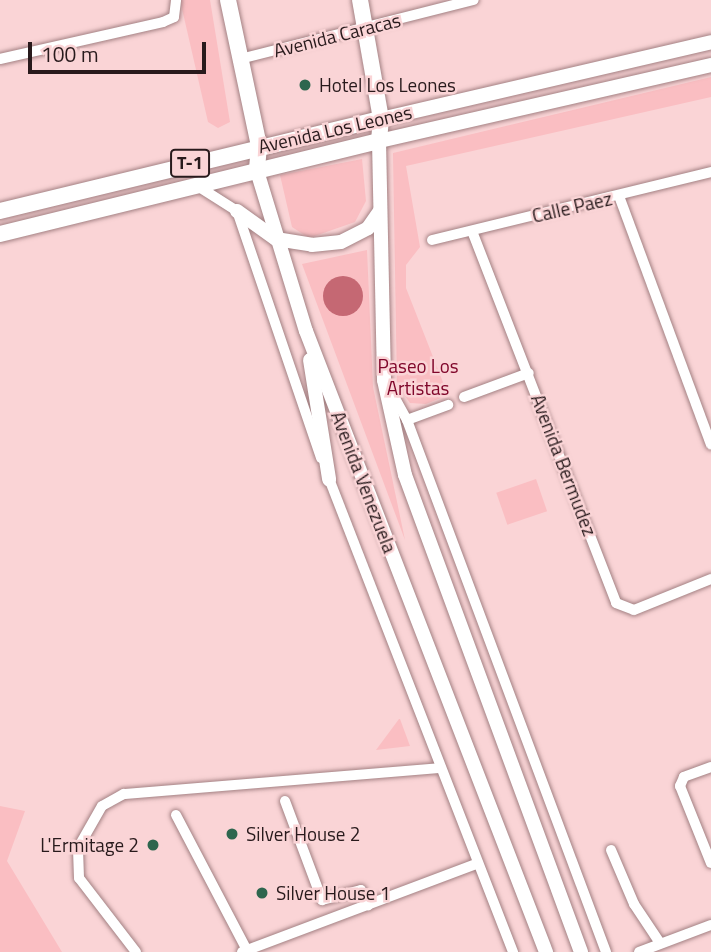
<!DOCTYPE html>
<style>
body{margin:0}
#map{position:relative;width:711px;height:952px;overflow:hidden;background:#fad4d6;font-family:"Titillium Web",sans-serif}
div>[style]{position:absolute}
.green>*{inset:0;background:#fabec2;transform-origin:0 0}
.water>*{inset:0;background:#c56873}
.round{border-radius:50%}
.roads{filter:drop-shadow(0 0 2px #a38183) drop-shadow(0 0 2px #a38183)}
.street>*{height:10px;margin:-5px;padding:0 5px;transform-origin:5px;border-radius:5px;background:#fff}
.secondary>*{height:14px;margin:-7px;padding:0 7px;transform-origin:7px;border-radius:7px;background:#fff}
.primary>*{height:16px;margin:-8px;padding:0 8px;transform-origin:8px;border-radius:8px;background:#fff}
.dots>*{width:19px;height:19px;translate:-50% -50%;box-sizing:border-box;border:4px solid #fad4d6;border-radius:50%}
span{translate:-50% -50%;white-space:nowrap;text-align:center;line-height:1.15;-webkit-text-stroke:5px #fad4d6;paint-order:stroke}
.shield-label span{padding:2px 5px;background:#fad4d6;border:2px solid;border-radius:5px;-webkit-text-stroke-width:0}
.shield-label{font-size:18px;color:#281a1c;font-weight:700}
.street-label{font-size:19px;color:#281a1c}
.poi-label{font-size:19px;color:#281a1c}
.left{translate:0 -50%;text-align:left}
.right{translate:-100% -50%;text-align:right}
.park-label{font-size:19px;color:#80072b}
.scale{position:absolute;left:28px;top:42px;width:178px;height:32px;box-sizing:border-box;border:4px solid #281a1c;border-top:0;padding-left:9px;font-size:21px;line-height:24px;white-space:nowrap;color:#281a1c;-webkit-text-stroke:5px #fad4d6;paint-order:stroke}
</style>
<div id="map">
<div class="green">
<i style="clip-path:polygon(180px 0,210px 0,230px 122px,218px 128px,208px 122px)"></i>
<i style="clip-path:polygon(711px 77px,711px 97px,406px 166px,420px 247px,406px 265px,406px 288px,448px 395px,426px 404px,410px 403px,397px 385px,393px 153px)"></i>
<i style="clip-path:polygon(362px 159px,366px 201px,355px 222px,309px 238px,292px 227px,280px 175px)"></i>
<i style="clip-path:polygon(367px 250px,373px 387px,405px 540px,302px 264px)"></i>
<i style="left:536px;top:479px;width:34px;height:42px;rotate:71deg"></i>
<i style="clip-path:polygon(400px 719px,410px 746px,376px 750px,399px 719px)"></i>
<i style="clip-path:polygon(0 806px,25px 811px,7px 861px,62px 952px,0 952px)"></i>
</div>
<div class="water">
<i class="round" style="left:323px;top:276px;width:40px;height:40px"></i>
</div>
<div class="roads">
<div class="street">
<i style="left:0;top:59px;width:167px;rotate:-12.8deg"></i>
<i style="left:163px;top:22px;width:12px;rotate:-24deg"></i>
<i style="left:174px;top:17px;width:17px;rotate:-83deg"></i>
<i style="left:240px;top:59px;width:241px;rotate:-14.2deg"></i>
<i style="left:196px;top:185px;width:49px;rotate:32.4deg"></i>
<i style="left:237px;top:211px;width:261px;rotate:71.2deg"></i>
<i style="left:619px;top:196px;width:265px;rotate:69.7deg"></i>
<i style="left:472px;top:231px;width:399px;rotate:68.8deg"></i>
<i style="left:616px;top:603px;width:19px;rotate:21deg"></i>
<i style="left:634px;top:610px;width:83px;rotate:-21.9deg"></i>
<i style="left:432px;top:240px;width:287px;rotate:-13.7deg"></i>
<i style="left:386px;top:382px;width:43px;rotate:61.1deg"></i>
<i style="left:407px;top:420px;width:568px;rotate:69.49deg"></i>
<i style="left:464px;top:397px;width:69px;rotate:-20.3deg"></i>
<i style="left:407px;top:420px;width:44px;rotate:-20.1deg"></i>
<i style="left:328px;top:476px;width:511px;rotate:68.76deg"></i>
<i style="left:711px;top:767px;width:29px;rotate:160deg"></i>
<i style="left:684px;top:777px;width:10px;rotate:114deg"></i>
<i style="left:680px;top:786px;width:83px;rotate:68.1deg"></i>
<i style="left:285px;top:801px;width:106px;rotate:69.5deg"></i>
<i style="left:322px;top:900px;width:40px;rotate:-14.4deg"></i>
<i style="left:361px;top:890px;width:17px;rotate:65deg"></i>
<i style="left:176px;top:815px;width:153px;rotate:62.3deg"></i>
<i style="left:611px;top:850px;width:59px;rotate:66.9deg"></i>
<i style="left:634px;top:904px;width:47px;rotate:56.3deg"></i>
<i style="left:136px;top:952px;width:93px;rotate:-127.6deg"></i>
<i style="left:79px;top:878px;width:30px;rotate:-92deg"></i>
<i style="left:78px;top:848px;width:48px;rotate:-60.3deg"></i>
<i style="left:102px;top:806px;width:25px;rotate:-29deg"></i>
<i style="left:124px;top:794px;width:317px;rotate:-4.7deg"></i>
<i style="left:242px;top:952px;width:250px;rotate:-20.6deg"></i>
<i style="left:639px;top:952px;width:77px;rotate:-20.6deg"></i>
</div>
<div class="secondary">
<i style="left:381px;top:119px;width:339px;rotate:-13.1deg"></i>
<i style="left:257px;top:171px;width:167px;rotate:73deg"></i>
<i style="left:306px;top:331px;width:666px;rotate:68.87deg"></i>
<i style="left:237px;top:211px;width:48px;rotate:35.7deg"></i>
<i style="left:276px;top:239px;width:36px;rotate:9deg"></i>
<i style="left:312px;top:245px;width:29px;rotate:-6deg"></i>
<i style="left:341px;top:242px;width:30px;rotate:-27deg"></i>
<i style="left:368px;top:228px;width:21px;rotate:-55deg"></i>
<i style="left:310px;top:360px;width:121px;rotate:80.9deg"></i>
<i style="left:581px;top:952px;width:508px;rotate:-110.25deg"></i>
<i style="left:405px;top:475px;width:97px;rotate:-102.5deg"></i>
<i style="left:384px;top:380px;width:239px;rotate:-91.2deg"></i>
<i style="left:379px;top:141px;width:341px;rotate:-12.9deg"></i>
</div>
<div class="primary">
<i style="left:228px;top:0;width:149px;rotate:78deg"></i>
<i style="left:259px;top:146px;width:25px;rotate:95deg"></i>
<i style="left:0;top:211px;width:392px;rotate:-13.6deg"></i>
<i style="left:0;top:234px;width:390px;rotate:-13.8deg"></i>
<i style="left:379px;top:141px;width:22px;rotate:-85deg"></i>
<i style="left:381px;top:119px;width:121px;rotate:-100deg"></i>
</div>
</div>
<div class="dots">
<i style="left:305px;top:85px;background:#2e664e"></i>
<i style="left:232px;top:834px;background:#2e664e"></i>
<i style="left:153px;top:845px;background:#2e664e"></i>
<i style="left:262px;top:893px;background:#2e664e"></i>
</div>
<div class="shield-label">
<span style="left:190px;top:163px">T-1</span>
</div>
<div class="street-label">
<span style="left:337px;top:35px;rotate:-14deg">Avenida Caracas</span>
<span style="left:335px;top:129px;rotate:-13deg">Avenida Los Leones</span>
<span style="left:572px;top:207px;rotate:-13deg">Calle Paez</span>
<span style="left:564px;top:465px;rotate:69deg">Avenida Bermudez</span>
<span style="left:364px;top:482px;rotate:69deg">Avenida Venezuela</span>
</div>
<div class="poi-label">
<span class="left" style="left:319px;top:85px">Hotel Los Leones</span>
<span class="left" style="left:246px;top:834px">Silver House 2</span>
<span class="right" style="left:139px;top:845px">L'Ermitage 2</span>
<span class="left" style="left:276px;top:893px">Silver House 1</span>
</div>
<div class="park-label">
<span style="left:418px;top:377px">Paseo Los<br>Artistas</span>
</div>
<div class="scale">100 m</div>
</div>
